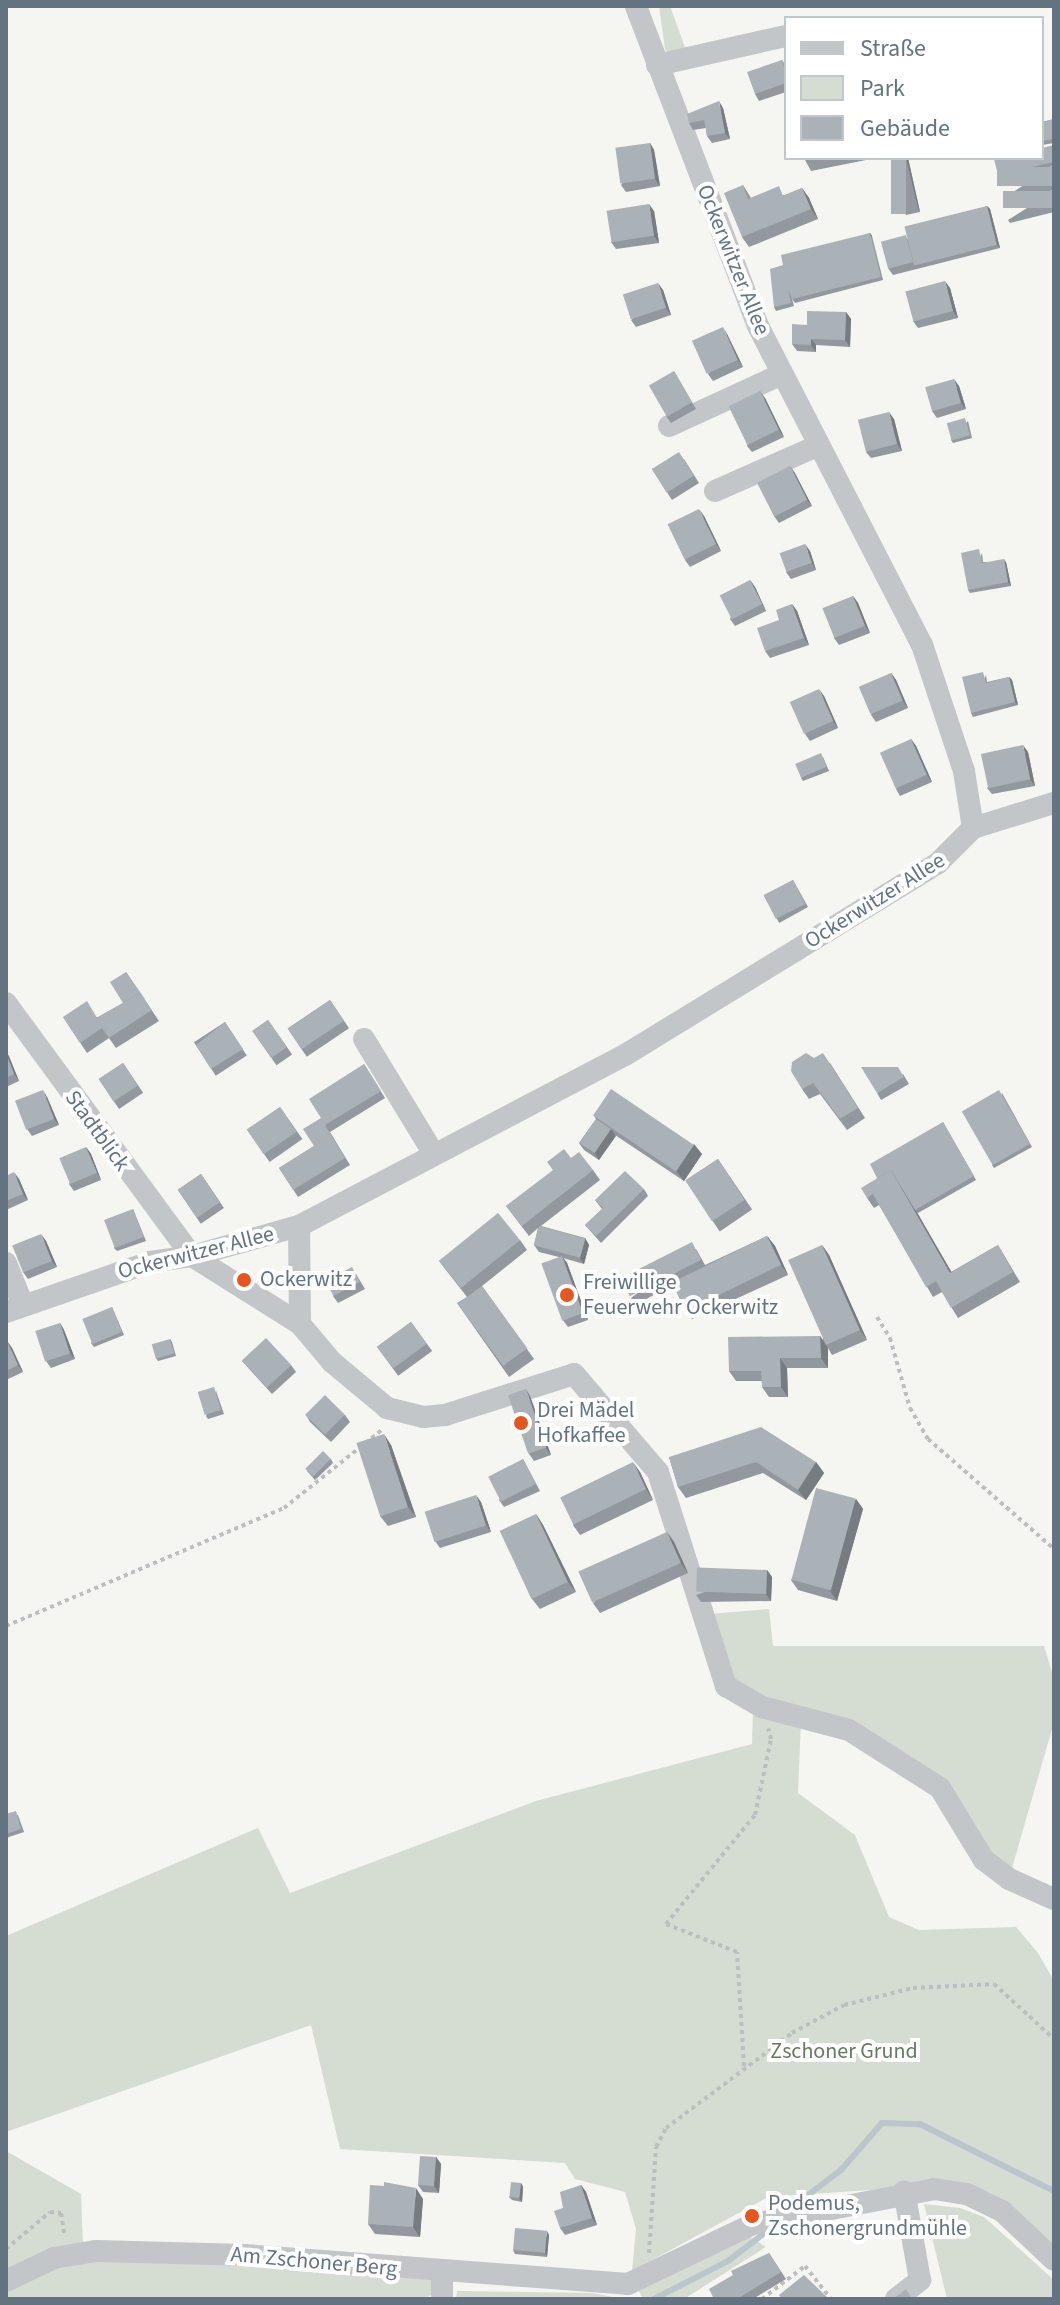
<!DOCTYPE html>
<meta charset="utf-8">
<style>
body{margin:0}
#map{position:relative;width:1060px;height:2305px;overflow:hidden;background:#f5f5f1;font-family:"Source Sans 3",sans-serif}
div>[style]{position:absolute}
.green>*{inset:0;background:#d5dcd2}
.stream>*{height:6px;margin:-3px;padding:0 3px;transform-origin:3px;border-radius:3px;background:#bbc6cc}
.path>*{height:4px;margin-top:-2px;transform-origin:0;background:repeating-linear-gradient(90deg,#bcbec0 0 4px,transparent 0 8px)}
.minor>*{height:22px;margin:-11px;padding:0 11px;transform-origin:11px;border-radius:11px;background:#c2c6c9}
.wall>*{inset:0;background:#92989d;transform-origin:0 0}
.shaded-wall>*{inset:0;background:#777c80;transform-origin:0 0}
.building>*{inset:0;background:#aab1b7;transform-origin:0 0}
.dots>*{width:22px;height:22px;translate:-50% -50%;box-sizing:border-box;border:4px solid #fff;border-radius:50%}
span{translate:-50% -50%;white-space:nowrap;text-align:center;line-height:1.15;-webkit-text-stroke:8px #fff;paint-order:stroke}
.street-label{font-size:22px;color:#637382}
.poi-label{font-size:22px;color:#637382}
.left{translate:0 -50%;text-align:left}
.park-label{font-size:22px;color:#667a62}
.frame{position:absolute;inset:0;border:8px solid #637382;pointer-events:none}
.legend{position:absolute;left:784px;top:16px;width:260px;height:144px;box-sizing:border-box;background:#fff;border:2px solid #c1c7cd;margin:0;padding:10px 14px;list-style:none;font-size:24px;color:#637382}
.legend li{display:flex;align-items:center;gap:16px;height:40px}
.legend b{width:40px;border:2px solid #c1c7cd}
</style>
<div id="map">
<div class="green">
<i style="clip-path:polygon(659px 6px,670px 6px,687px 53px,671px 57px,665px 49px)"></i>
<i style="clip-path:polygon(769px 1609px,773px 1646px,1044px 1646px,1054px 1679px,1054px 1722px,1010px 1875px,989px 1858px,946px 1785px,731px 1682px,709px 1614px)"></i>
<i style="clip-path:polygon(753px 1709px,801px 1721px,798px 1793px,855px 1835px,889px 1917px,919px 1930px,1016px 1927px,1038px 1953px,1054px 1981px,1054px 2248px,991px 2193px,957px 2184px,768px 2197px,632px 2271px,636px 2229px,625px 2192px,575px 2179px,565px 2163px,340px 2149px,311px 2025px,6px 2132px,6px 1936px,258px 1828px,290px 1893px,536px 1801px,752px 1744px)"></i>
<i style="clip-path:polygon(6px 2151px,81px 2194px,83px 2245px,6px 2273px)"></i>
<i style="clip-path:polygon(924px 2204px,960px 2208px,984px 2217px,1054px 2280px,1054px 2299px,947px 2299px)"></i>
<i style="clip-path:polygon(744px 2233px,766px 2247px,684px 2299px,643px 2299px,638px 2289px)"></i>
<i style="clip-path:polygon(84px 2261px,246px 2262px,431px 2278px,436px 2291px,425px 2299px,6px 2299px,6px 2290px,55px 2264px)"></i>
<i style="clip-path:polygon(457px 2291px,592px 2293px,623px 2299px,456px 2299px)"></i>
</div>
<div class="stream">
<i style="left:787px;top:2211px;width:68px;rotate:-37.2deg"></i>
<i style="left:841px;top:2170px;width:62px;rotate:-48.9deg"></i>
<i style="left:882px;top:2123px;width:38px;rotate:2deg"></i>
<i style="left:920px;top:2124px;width:150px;rotate:26.6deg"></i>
<i style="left:654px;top:2299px;width:83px;rotate:-27.2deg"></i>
<i style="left:728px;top:2261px;width:58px;rotate:-37.3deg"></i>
</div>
<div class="path">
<i style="left:877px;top:1317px;width:25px;rotate:58deg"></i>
<i style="left:890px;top:1338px;width:73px;rotate:74.1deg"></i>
<i style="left:910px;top:1408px;width:36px;rotate:60deg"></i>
<i style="left:928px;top:1439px;width:167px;rotate:41.1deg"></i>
<i style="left:6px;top:1626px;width:302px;rotate:-23deg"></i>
<i style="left:284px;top:1508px;width:127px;rotate:-38.6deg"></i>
<i style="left:744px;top:2066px;width:114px;rotate:-93.5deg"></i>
<i style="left:737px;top:1952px;width:76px;rotate:-158.5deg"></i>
<i style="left:666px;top:1924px;width:141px;rotate:-50.8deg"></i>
<i style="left:755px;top:1815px;width:78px;rotate:-78.1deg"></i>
<i style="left:771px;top:1739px;width:11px;rotate:-105deg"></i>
<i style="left:6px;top:2249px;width:57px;rotate:-40.1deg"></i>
<i style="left:50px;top:2212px;width:11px;rotate:5deg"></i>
<i style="left:61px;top:2213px;width:24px;rotate:81deg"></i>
<i style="left:649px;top:2253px;width:106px;rotate:-86.2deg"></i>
<i style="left:656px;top:2147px;width:21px;rotate:-62deg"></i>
<i style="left:666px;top:2128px;width:158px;rotate:-37deg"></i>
<i style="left:792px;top:2033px;width:59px;rotate:-28.3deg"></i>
<i style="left:844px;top:2005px;width:71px;rotate:-13.8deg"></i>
<i style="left:913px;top:1988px;width:81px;rotate:-2.8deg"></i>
<i style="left:994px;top:1984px;width:81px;rotate:42.5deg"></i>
<i style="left:762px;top:2299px;width:54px;rotate:-37.5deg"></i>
<i style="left:805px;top:2266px;width:42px;rotate:51.8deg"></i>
</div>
<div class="minor">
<i style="left:657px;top:65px;width:132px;rotate:-12.7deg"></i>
<i style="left:669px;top:426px;width:122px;rotate:-24.7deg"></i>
<i style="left:715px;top:491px;width:111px;rotate:-23.8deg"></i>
<i style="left:973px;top:828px;width:85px;rotate:-17.2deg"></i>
<i style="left:6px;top:1003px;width:314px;rotate:53.7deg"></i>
<i style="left:192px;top:1256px;width:128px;rotate:32.2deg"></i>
<i style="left:300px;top:1324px;width:50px;rotate:49.9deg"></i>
<i style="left:332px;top:1362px;width:72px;rotate:39.9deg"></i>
<i style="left:387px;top:1408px;width:37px;rotate:14deg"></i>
<i style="left:423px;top:1417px;width:22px;rotate:-5deg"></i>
<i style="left:445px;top:1415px;width:135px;rotate:-17.6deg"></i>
<i style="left:574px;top:1374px;width:129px;rotate:49.4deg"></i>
<i style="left:658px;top:1472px;width:225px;rotate:72.4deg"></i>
<i style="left:726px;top:1686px;width:42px;rotate:30.3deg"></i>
<i style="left:762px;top:1707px;width:90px;rotate:14.8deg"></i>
<i style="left:849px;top:1730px;width:108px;rotate:32.5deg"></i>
<i style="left:940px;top:1788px;width:84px;rotate:58.6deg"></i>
<i style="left:984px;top:1860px;width:31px;rotate:37deg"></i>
<i style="left:1009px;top:1879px;width:49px;rotate:24deg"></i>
<i style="left:364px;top:1039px;width:135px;rotate:58.7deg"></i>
<i style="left:299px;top:1226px;width:98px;rotate:89.4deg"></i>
<i style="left:6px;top:1263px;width:45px;rotate:68deg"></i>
<i style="left:6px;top:1312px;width:152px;rotate:-19.1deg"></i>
<i style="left:150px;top:1262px;width:42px;rotate:-8.1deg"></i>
<i style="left:192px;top:1256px;width:111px;rotate:-15.7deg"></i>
<i style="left:299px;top:1226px;width:368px;rotate:-27.7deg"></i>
<i style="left:625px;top:1055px;width:367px;rotate:-31.5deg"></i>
<i style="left:938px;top:863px;width:49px;rotate:-45deg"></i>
<i style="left:973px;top:828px;width:58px;rotate:-99deg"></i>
<i style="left:964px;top:771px;width:133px;rotate:-108.4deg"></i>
<i style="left:922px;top:645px;width:359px;rotate:-117.2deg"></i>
<i style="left:758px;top:326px;width:342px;rotate:-110.9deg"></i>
<i style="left:6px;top:2281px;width:53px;rotate:-25.6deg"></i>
<i style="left:54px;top:2258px;width:43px;rotate:-9.5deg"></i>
<i style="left:96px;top:2251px;width:148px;rotate:1.5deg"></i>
<i style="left:244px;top:2255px;width:385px;rotate:4.3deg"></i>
<i style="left:628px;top:2284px;width:139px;rotate:-25.6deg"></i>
<i style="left:753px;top:2224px;width:184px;rotate:-10.9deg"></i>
<i style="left:934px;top:2189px;width:33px;rotate:9deg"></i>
<i style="left:967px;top:2194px;width:39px;rotate:26deg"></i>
<i style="left:1002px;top:2211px;width:71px;rotate:43.3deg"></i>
<i style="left:442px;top:2299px;width:26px;rotate:-90deg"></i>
<i style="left:896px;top:2299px;width:31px;rotate:-38deg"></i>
<i style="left:920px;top:2280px;width:90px;rotate:-100.2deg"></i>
</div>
<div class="wall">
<i style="clip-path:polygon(782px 60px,786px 66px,786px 92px,759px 101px,755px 94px)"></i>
<i style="clip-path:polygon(723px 108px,730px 139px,712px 143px,707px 136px,706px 128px,693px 130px,689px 123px)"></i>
<i style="clip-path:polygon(1054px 119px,1054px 143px,1042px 145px,1042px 122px)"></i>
<i style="clip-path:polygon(650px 143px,654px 150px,660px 186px,626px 192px,621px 185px)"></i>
<i style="clip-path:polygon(1054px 145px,1054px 166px,1000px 178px,998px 175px)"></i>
<i style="clip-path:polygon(804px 158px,866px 158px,866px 160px,811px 171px)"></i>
<i style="clip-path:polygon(891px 158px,908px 158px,920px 212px,906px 215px,904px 212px)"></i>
<i style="clip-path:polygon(1054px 167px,1054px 190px,1005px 202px,1003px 198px)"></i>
<i style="clip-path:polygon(743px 185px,751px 198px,785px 195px,802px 188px,809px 198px,818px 219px,749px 247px,742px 237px)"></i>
<i style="clip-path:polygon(1054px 191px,1054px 212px,1010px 223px,1008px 220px)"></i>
<i style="clip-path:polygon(987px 206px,990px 209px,1000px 248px,893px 275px,888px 268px,908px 238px)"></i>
<i style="clip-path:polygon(654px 211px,659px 243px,616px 249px,611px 242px)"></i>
<i style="clip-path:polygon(870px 233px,872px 236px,883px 280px,795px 303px,792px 299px,794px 306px,776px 311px,774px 307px,783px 265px)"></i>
<i style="clip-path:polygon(950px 288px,958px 318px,918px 328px,913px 321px)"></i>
<i style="clip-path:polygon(663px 290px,671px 315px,636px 327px,631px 320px)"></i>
<i style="clip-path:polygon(846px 312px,851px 319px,850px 347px,816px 345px,816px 352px,797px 351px,792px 344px,807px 325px)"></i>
<i style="clip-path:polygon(727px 334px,743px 367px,713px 381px,708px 374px)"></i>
<i style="clip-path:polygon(674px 371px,696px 409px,671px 423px,666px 416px)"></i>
<i style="clip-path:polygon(959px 386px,966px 409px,937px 418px,932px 411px)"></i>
<i style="clip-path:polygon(765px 398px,784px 437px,752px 452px,747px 446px)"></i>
<i style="clip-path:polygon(894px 419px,902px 451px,871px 458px,866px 452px)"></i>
<i style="clip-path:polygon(968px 421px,972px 438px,953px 443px,951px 440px)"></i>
<i style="clip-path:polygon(684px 459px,699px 483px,672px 500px,652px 469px)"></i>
<i style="clip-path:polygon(790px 466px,812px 506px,779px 523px,774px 516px)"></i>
<i style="clip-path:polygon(704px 516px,721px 551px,690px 567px,685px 560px)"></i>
<i style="clip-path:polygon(810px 551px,816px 570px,791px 579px,786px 572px)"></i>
<i style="clip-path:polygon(982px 553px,983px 562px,1006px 562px,1011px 586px,970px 593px,968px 590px)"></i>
<i style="clip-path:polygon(750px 580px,755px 587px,766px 611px,735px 626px,730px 619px)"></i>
<i style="clip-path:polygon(853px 596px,858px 603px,870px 633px,839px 645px,834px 638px)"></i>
<i style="clip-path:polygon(792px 604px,797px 611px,809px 645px,770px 658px,765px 651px,779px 620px)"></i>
<i style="clip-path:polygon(891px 673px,896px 680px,908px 708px,876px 722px,871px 715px)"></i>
<i style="clip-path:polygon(986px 675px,987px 682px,1009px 677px,1012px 680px,1018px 705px,973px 717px,971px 713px)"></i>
<i style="clip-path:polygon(824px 696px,838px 728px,810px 741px,805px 734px)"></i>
<i style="clip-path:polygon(911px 739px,916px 746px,932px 782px,900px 796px,896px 789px)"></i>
<i style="clip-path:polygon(1028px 752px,1035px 786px,992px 794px,987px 788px)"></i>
<i style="clip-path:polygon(823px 757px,829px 771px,803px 781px,801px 778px)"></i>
<i style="left:793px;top:880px;width:31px;height:33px;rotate:61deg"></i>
<i style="clip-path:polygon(126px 972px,159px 1021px,116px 1048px,109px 1038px,87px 1053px,63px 1017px,98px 1017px,123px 1003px)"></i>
<i style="left:330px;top:1000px;width:34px;height:51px;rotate:56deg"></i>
<i style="left:268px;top:1020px;width:42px;height:19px;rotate:55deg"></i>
<i style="left:225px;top:1022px;width:40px;height:37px;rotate:57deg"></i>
<i style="clip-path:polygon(6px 1052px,19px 1081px,6px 1087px)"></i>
<i style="clip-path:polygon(814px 1058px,830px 1063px,865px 1118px,847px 1130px,820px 1094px,809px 1099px,802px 1089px)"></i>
<i style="left:123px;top:1063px;width:36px;height:29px;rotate:56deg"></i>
<i style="clip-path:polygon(364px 1064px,385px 1098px,330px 1132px,350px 1165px,298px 1197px,279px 1168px,314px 1146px,321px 1118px)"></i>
<i style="clip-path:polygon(903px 1074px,909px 1084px,881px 1100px,877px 1093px)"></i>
<i style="clip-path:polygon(1002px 1093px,1032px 1147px,994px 1168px,992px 1165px)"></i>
<i style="clip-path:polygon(47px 1097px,59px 1125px,32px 1136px,27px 1129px)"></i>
<i style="left:280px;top:1107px;width:39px;height:40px;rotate:55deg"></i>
<i style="clip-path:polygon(594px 1116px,702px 1154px,684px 1181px,615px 1135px,599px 1160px,584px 1150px,579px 1143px,596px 1119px)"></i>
<i style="clip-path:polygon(943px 1122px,976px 1180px,918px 1213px,917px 1212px,951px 1272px,998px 1245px,1020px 1282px,958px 1318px,942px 1292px,933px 1297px,879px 1205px,874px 1208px,867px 1198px,877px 1178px)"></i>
<i style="clip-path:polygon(86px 1147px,91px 1154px,101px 1180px,74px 1191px,69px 1184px)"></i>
<i style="clip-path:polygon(571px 1158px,593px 1170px,600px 1180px,541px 1226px,585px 1238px,589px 1245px,584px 1264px,563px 1258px,567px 1263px,588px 1320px,568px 1327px,563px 1320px,559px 1257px,539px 1252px,534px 1245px,538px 1228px,529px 1236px,506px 1206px)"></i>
<i style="left:718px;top:1159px;width:61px;height:39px;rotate:56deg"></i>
<i style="left:201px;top:1174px;width:41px;height:28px;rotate:56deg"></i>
<i style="clip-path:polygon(6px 1176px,19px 1179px,28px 1200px,6px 1210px)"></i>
<i style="clip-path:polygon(644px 1189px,648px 1196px,601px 1243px,585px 1225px,602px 1209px,595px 1200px)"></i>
<i style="clip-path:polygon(133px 1209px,146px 1241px,117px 1251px,114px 1248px)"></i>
<i style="clip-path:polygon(767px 1236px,775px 1246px,788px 1275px,692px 1319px,685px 1309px,673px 1284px,636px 1305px,631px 1298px,696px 1249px,705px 1265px)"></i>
<i style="clip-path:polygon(520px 1240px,527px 1250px,482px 1286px,534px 1359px,509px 1377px,457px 1303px,467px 1297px,439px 1261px)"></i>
<i style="clip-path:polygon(46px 1241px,57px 1267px,28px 1279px,23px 1272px)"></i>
<i style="clip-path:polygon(822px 1245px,829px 1255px,867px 1340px,832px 1355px,828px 1348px,828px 1368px,787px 1368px,788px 1397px,769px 1397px,762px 1387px,762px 1381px,736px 1381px,729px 1371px,820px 1336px,823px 1340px)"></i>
<i style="clip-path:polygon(356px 1274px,365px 1289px,338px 1303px,333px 1296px)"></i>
<i style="clip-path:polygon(112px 1307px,124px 1335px,94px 1347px,91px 1343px)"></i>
<i style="left:411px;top:1322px;width:36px;height:42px;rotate:54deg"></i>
<i style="clip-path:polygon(60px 1323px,64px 1330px,75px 1359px,51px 1368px,46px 1361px)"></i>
<i style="clip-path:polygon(170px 1339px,172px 1342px,176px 1356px,158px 1361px,156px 1358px)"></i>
<i style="clip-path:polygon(7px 1341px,12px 1348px,23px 1372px,6px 1380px,6px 1342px)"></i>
<i style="clip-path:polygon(242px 1361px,291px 1365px,296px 1372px,272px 1394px)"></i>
<i style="clip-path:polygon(216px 1391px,224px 1414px,208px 1419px,206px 1416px)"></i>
<i style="clip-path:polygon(530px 1396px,551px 1455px,534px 1461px,529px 1454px)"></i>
<i style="clip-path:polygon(306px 1415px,345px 1415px,350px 1422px,331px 1442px,310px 1422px)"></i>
<i style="clip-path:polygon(391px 1445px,416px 1517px,388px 1526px,380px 1516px)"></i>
<i style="clip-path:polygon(669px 1457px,816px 1462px,824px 1473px,806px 1500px,763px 1473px,686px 1498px,678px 1487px)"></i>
<i style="clip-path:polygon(331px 1459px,333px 1463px,315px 1480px,307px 1471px)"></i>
<i style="clip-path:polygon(523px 1459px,540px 1491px,504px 1507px,499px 1500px)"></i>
<i style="clip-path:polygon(640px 1472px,653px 1500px,580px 1535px,573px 1525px)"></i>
<i style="clip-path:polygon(856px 1499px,863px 1509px,837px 1601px,798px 1590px,791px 1580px)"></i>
<i style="clip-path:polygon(481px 1502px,491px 1532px,440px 1548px,435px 1541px)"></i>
<i style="clip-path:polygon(536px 1514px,543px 1525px,576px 1592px,540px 1609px,532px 1599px)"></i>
<i style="clip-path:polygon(667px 1532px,674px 1542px,688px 1573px,600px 1613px,593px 1603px)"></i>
<i style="clip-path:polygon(767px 1570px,772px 1577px,771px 1601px,701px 1602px,696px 1595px)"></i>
<i style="clip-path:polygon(6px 1814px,18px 1815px,24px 1832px,6px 1838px)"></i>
<i style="clip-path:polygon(436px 2157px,441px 2164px,439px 2193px,423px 2192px,418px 2185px)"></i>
<i style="clip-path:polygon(521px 2183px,523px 2187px,522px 2202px,512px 2200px,509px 2197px)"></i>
<i style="clip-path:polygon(581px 2185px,586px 2192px,597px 2225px,565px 2235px,560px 2228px,563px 2208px)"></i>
<i style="clip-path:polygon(423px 2199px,420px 2237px,375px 2234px,368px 2224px)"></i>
<i style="clip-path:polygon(549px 2235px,547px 2257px,515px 2254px,513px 2250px)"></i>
<i style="clip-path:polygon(769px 2253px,786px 2279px,753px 2299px,714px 2299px)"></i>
</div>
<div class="shaded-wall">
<i style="clip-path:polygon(719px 101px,723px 108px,730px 139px,725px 133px)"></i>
<i style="clip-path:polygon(650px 143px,654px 150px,660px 186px,655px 179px)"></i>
<i style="clip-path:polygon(906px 158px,908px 158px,920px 212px,918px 208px)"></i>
<i style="clip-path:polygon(802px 188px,809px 198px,818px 219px,811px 209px)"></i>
<i style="clip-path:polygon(649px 204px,654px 211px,659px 243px,654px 236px)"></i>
<i style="clip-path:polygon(987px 206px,990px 209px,1000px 248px,997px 245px)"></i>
<i style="left:870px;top:233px;width:4px;height:45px;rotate:56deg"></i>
<i style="clip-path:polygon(945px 281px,950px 288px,958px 318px,953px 311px)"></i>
<i style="clip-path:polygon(658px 283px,663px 290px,671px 315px,666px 308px)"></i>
<i style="clip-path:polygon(846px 312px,851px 319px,850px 347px,845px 340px)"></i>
<i style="clip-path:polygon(723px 327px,727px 334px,743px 367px,738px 360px)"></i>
<i style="clip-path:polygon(811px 339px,816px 345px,816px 352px,811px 345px)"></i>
<i style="clip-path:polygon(954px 379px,959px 386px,966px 409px,961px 403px)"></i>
<i style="clip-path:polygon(760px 391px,765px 398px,784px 437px,779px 430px)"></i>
<i style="clip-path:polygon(889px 412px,894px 419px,902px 451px,897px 444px)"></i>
<i style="clip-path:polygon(790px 466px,795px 473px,812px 506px,807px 500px)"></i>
<i style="clip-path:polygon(699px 509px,704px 516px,721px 551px,716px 544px)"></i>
<i style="clip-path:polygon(805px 544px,810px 551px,816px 570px,812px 563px)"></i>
<i style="clip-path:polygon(1004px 559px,1006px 562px,1011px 586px,1008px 582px)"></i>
<i style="clip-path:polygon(750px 580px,755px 587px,766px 611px,762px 604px)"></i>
<i style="clip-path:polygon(853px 596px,858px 603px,870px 633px,865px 626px)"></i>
<i style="clip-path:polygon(792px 604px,797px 611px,809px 645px,804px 638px)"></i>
<i style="clip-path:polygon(891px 673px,896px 680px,908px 708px,903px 701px)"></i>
<i style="clip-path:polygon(1009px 677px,1012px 680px,1018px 705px,1015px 702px)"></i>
<i style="clip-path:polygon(819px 689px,824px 696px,838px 728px,833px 721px)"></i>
<i style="clip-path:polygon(911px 739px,916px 746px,932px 782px,927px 775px)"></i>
<i style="clip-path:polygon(1023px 745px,1028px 752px,1035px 786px,1030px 779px)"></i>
<i style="clip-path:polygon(6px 1052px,9px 1056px,19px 1081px,14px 1074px)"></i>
<i style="clip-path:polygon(43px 1090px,47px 1097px,59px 1125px,54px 1119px)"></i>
<i style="clip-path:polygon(611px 1129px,616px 1136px,599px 1160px,594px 1153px)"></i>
<i style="clip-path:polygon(694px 1144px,702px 1154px,684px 1181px,676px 1171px)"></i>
<i style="clip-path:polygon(86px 1147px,91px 1154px,101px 1180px,97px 1173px)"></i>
<i style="clip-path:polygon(891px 1170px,898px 1180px,958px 1283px,950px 1273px)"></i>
<i style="clip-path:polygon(14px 1172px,19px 1179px,28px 1200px,23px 1194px)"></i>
<i style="clip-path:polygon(41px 1234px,46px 1241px,57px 1267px,52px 1261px)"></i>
<i style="clip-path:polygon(767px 1236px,775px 1246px,788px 1275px,781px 1265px)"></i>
<i style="clip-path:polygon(585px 1238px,589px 1245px,584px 1264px,579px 1257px)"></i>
<i style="clip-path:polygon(822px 1245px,829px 1255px,867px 1340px,860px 1330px)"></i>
<i style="clip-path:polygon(562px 1256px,567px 1263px,588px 1320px,583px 1313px)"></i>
<i style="clip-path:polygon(60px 1323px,64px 1330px,75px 1359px,70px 1353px)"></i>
<i style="clip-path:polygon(820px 1336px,828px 1348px,828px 1368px,821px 1358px)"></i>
<i style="clip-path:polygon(7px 1341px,12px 1348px,23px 1372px,18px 1365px)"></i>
<i style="clip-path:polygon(780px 1358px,787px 1368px,788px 1397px,781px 1387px)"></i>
<i style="clip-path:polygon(526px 1389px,530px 1396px,551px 1455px,546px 1448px)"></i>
<i style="clip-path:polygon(384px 1434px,391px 1445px,416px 1517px,408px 1507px)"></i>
<i style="clip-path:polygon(633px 1462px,640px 1472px,653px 1500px,646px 1489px)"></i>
<i style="clip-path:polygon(816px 1462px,824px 1473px,806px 1500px,798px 1490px)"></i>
<i style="clip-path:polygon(476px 1495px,481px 1502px,491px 1532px,486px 1525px)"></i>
<i style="clip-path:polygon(856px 1499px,863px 1509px,837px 1601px,830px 1591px)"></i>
<i style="clip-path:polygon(536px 1514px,543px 1525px,576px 1592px,568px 1582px)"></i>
<i style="clip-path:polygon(667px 1532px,674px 1542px,688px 1573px,681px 1563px)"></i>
<i style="clip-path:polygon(767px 1570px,772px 1577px,771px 1601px,766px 1594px)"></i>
<i style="clip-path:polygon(436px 2157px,441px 2164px,439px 2193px,434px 2186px)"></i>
<i style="clip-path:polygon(521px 2183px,523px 2187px,522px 2202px,519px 2198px)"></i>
<i style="clip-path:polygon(581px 2185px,586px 2192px,597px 2225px,592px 2218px)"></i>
<i style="clip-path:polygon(416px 2188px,423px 2199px,420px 2237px,413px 2227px)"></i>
<i style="clip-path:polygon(547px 2231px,549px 2235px,547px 2257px,545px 2253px)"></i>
</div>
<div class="building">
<i style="clip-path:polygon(782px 60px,786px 72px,786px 83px,755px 94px,747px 72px)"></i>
<i style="clip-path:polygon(719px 101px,725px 133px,707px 136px,704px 120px,689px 123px,687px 114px)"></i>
<i style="clip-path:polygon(1054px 119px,1054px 139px,1042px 141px,1042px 122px)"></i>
<i style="left:650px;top:143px;width:36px;height:35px;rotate:82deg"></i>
<i style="clip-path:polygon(1054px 145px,1054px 162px,998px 175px,994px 159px,1042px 158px,1042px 148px)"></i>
<i style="left:891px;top:158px;width:15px;height:56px"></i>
<i style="left:1054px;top:167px;width:19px;height:57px;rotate:90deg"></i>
<i style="clip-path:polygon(743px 185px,748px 199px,779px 186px,783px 196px,802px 188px,811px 209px,742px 237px,724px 193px)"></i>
<i style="left:1054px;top:191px;width:17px;height:51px;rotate:90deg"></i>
<i style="left:649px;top:204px;width:32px;height:43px;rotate:81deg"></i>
<i style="left:987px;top:206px;width:40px;height:85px;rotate:76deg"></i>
<i style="clip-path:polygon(870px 233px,881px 277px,792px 299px,788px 289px,791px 303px,774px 307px,770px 269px,783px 265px,781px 255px)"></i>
<i style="left:906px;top:235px;width:28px;height:26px;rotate:75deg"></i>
<i style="left:945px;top:281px;width:31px;height:41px;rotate:75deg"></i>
<i style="left:658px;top:283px;width:26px;height:37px;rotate:72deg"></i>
<i style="clip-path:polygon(807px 311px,846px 312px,845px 340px,811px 339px,811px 345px,792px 344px,792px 324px,807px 325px)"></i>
<i style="left:723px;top:327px;width:36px;height:34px;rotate:66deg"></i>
<i style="left:674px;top:371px;width:36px;height:29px;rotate:60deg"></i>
<i style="left:954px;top:379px;width:25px;height:30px;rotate:74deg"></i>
<i style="left:760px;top:391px;width:43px;height:35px;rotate:64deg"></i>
<i style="left:889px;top:412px;width:33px;height:32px;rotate:76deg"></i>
<i style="left:965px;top:418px;width:18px;height:19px;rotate:74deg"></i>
<i style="left:679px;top:452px;width:28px;height:32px;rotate:58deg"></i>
<i style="left:790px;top:466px;width:38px;height:37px;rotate:63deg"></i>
<i style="left:699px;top:509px;width:39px;height:35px;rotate:64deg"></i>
<i style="left:805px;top:544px;width:20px;height:27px;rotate:70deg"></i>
<i style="clip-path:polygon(979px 549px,982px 563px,1004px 559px,1008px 582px,968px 590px,961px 553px)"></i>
<i style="left:750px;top:580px;width:27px;height:34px;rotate:63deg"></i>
<i style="left:853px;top:596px;width:32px;height:33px;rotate:68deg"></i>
<i style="clip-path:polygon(792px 604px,804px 638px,765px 651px,757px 628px,779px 620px,776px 610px)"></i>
<i style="clip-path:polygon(983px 672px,986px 683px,1009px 677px,1015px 702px,971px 713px,962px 677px)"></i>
<i style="left:891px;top:673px;width:30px;height:35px;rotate:67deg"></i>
<i style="left:819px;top:689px;width:35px;height:32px;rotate:66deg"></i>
<i style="left:911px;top:739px;width:39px;height:34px;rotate:66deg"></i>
<i style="left:1023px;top:745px;width:35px;height:43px;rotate:78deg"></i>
<i style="left:821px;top:753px;width:15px;height:28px;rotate:67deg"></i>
<i style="left:793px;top:880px;width:27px;height:33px;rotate:63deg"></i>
<i style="clip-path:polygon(126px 972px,145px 999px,144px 999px,140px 993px,123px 1003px,110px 982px)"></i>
<i style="clip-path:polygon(140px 993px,152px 1010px,109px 1038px,102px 1028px,80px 1043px,63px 1017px,87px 1001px,97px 1018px)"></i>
<i style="left:330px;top:1000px;width:25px;height:51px;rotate:56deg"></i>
<i style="left:268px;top:1020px;width:33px;height:19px;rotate:55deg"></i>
<i style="clip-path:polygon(225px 1022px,243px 1049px,211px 1069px,196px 1045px)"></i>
<i style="clip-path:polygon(806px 1053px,814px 1058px,823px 1053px,858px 1108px,840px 1119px,813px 1083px,802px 1089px,791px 1071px,792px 1062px)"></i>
<i style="clip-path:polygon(6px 1054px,14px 1074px,6px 1078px)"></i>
<i style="left:123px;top:1063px;width:27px;height:29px;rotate:57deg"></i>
<i style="clip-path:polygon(364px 1064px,381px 1091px,325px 1125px,345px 1158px,293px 1190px,279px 1168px,314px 1146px,303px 1129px,321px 1118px,309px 1099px)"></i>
<i style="clip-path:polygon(861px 1067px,898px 1067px,904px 1077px,877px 1093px)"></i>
<i style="left:611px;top:1089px;width:100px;height:32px;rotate:34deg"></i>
<i style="left:43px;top:1090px;width:31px;height:30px;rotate:69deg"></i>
<i style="left:999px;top:1090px;width:62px;height:43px;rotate:60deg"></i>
<i style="left:280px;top:1107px;width:30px;height:40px;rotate:56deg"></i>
<i style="left:596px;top:1119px;width:18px;height:29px;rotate:34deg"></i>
<i style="clip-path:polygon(943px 1122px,974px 1176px,915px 1210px,891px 1170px,877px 1178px,870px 1164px)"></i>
<i style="left:86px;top:1147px;width:28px;height:29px;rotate:67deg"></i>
<i style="clip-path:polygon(564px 1149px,571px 1158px,579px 1152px,593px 1170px,522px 1226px,506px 1206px,553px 1170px,547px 1162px)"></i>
<i style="left:718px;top:1159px;width:49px;height:39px;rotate:57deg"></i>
<i style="clip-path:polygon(891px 1170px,950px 1273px,998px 1245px,1013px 1272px,951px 1308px,936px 1281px,926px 1287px,873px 1194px,867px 1198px,861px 1188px)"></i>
<i style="clip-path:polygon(625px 1171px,644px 1189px,596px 1236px,585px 1225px,603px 1208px,595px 1200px)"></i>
<i style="clip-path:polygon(14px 1172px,23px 1194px,6px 1201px,6px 1176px)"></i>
<i style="left:201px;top:1174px;width:34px;height:28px;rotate:56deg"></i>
<i style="left:133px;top:1209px;width:30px;height:31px;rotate:69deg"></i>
<i style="left:498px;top:1213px;width:35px;height:76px;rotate:51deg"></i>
<i style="left:539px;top:1226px;width:48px;height:20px;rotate:15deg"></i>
<i style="left:41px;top:1234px;width:29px;height:31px;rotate:68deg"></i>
<i style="left:767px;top:1236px;width:32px;height:106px;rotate:64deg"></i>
<i style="left:692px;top:1242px;width:20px;height:80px;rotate:63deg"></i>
<i style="left:822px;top:1245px;width:93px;height:37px;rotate:66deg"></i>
<i style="left:562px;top:1256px;width:61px;height:22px;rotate:70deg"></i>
<i style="left:352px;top:1267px;width:17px;height:30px;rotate:62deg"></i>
<i style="left:482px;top:1286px;width:77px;height:30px;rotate:54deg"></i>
<i style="left:112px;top:1307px;width:27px;height:32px;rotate:68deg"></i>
<i style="left:411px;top:1322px;width:27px;height:42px;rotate:54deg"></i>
<i style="left:60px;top:1323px;width:32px;height:26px;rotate:72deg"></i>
<i style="clip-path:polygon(820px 1336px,821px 1358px,780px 1358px,781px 1387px,762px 1387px,761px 1371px,729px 1371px,728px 1337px)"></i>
<i style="left:266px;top:1338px;width:37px;height:33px;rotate:47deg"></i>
<i style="left:170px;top:1339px;width:15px;height:19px;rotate:74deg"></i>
<i style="clip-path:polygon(7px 1341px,18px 1365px,6px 1371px,6px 1342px)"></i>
<i style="left:214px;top:1387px;width:24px;height:17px;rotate:73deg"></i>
<i style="left:526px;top:1389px;width:62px;height:19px;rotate:71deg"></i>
<i style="left:325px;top:1395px;width:28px;height:28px;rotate:45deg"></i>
<i style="clip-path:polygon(761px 1427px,816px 1462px,798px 1490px,756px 1462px,678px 1487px,669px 1457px)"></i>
<i style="left:384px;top:1434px;width:77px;height:29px;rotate:72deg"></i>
<i style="left:323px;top:1451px;width:11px;height:25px;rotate:45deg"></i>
<i style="left:523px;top:1459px;width:28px;height:39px;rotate:63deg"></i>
<i style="left:633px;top:1462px;width:30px;height:81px;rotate:64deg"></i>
<i style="left:816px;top:1488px;width:41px;height:95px;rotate:15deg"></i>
<i style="left:476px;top:1495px;width:32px;height:54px;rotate:72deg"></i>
<i style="left:536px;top:1514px;width:75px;height:40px;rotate:65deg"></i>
<i style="left:667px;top:1532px;width:34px;height:97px;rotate:66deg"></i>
<i style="left:767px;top:1570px;width:24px;height:70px;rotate:92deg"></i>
<i style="clip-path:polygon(16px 1811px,21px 1829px,6px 1834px,6px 1814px)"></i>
<i style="left:420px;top:2156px;width:16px;height:29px;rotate:4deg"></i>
<i style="clip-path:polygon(384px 2182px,416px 2188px,413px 2227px,368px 2224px,370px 2185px,384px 2186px)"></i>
<i style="left:511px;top:2182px;width:10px;height:15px;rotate:6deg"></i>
<i style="clip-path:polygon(581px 2185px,592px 2218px,560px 2228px,554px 2211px,563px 2208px,560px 2192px)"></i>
<i style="left:515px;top:2228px;width:32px;height:22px;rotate:5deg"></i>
<i style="clip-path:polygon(769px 2253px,781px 2272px,737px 2299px,714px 2299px,709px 2289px,733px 2275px,731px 2271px)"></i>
<i style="clip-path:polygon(804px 2275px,829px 2299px,782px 2299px,779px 2295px)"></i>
<i style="clip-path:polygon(906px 2289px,912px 2299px,893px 2299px)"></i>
</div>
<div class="dots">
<i style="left:244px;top:1280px;background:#e55620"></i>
<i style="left:567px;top:1295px;background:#e55620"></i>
<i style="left:521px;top:1423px;background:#e55620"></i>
<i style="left:752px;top:2216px;background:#e55620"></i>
</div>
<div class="street-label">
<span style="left:733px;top:260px;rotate:68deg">Ockerwitzer Allee</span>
<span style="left:875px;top:901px;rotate:-32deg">Ockerwitzer Allee</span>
<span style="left:97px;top:1131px;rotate:54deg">Stadtblick</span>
<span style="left:196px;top:1253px;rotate:-14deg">Ockerwitzer Allee</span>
<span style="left:314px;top:2262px;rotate:5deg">Am Zschoner Berg</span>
</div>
<div class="poi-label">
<span class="left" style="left:260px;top:1280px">Ockerwitz</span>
<span class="left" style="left:583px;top:1295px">Freiwillige<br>Feuerwehr Ockerwitz</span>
<span class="left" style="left:537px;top:1423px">Drei Mädel<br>Hofkaffee</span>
<span class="left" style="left:768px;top:2216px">Podemus,<br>Zschonergrundmühle</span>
</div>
<div class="park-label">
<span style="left:844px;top:2052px">Zschoner Grund</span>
</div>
<div class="frame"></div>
<ul class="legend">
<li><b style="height:10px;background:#c2c6c9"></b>Straße</li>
<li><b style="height:22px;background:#d5dcd2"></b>Park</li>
<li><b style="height:22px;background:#aab1b7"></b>Gebäude</li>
</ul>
</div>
